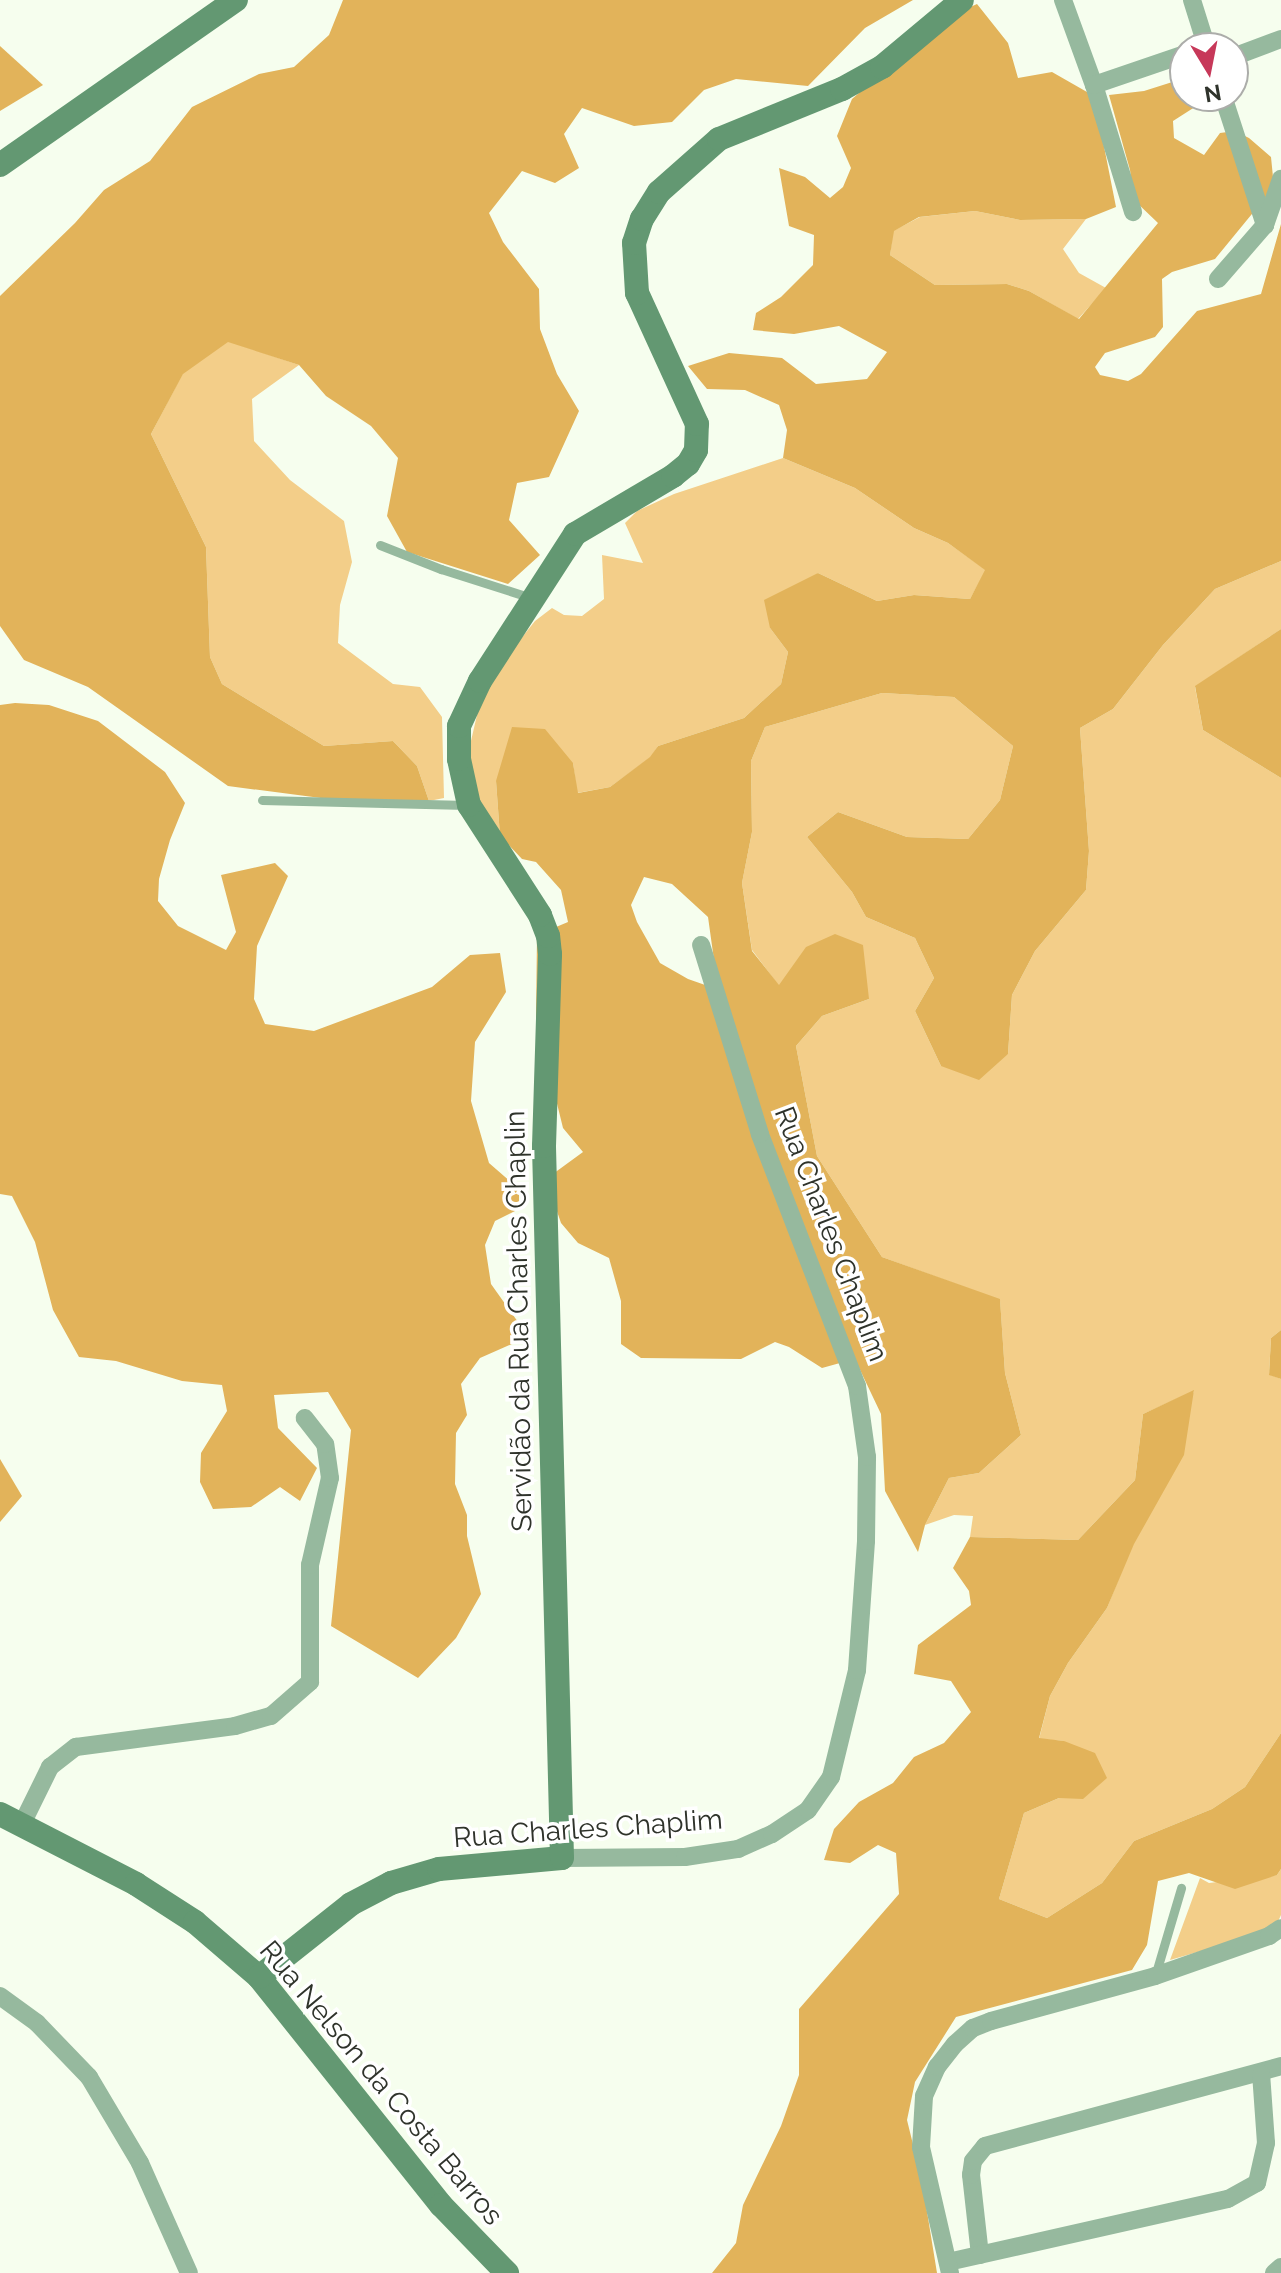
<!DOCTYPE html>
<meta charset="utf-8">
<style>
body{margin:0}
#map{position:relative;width:1281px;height:2273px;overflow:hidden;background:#f6feee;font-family:Raleway,sans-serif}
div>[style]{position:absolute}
.green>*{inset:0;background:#f3ce89}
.forest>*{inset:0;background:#e2b35a}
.lane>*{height:9px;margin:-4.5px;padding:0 4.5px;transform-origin:4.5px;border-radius:4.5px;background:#96b99e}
.street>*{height:18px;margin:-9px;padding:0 9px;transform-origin:9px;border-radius:9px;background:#96b99e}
.secondary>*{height:24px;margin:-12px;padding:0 12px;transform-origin:12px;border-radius:12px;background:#639872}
span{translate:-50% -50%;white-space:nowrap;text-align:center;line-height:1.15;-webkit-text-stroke:7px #fff;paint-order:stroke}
.street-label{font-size:28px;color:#2f332b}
.north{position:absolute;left:1169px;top:32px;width:80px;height:80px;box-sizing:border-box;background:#fff;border:2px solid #acadaa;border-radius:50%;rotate:170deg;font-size:22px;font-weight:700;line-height:32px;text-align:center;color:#2f332b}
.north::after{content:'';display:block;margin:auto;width:28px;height:36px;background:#c73859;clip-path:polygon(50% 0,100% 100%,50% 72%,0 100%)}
</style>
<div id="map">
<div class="green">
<i style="clip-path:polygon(975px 211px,1020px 220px,1086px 219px,1063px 249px,1079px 273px,1106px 288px,1078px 319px,1029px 291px,1007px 284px,935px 285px,890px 255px,893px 231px,920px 217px)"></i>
<i style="clip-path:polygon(228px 341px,299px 365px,252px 399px,254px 441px,290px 480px,344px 521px,352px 562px,340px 605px,338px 643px,393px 684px,420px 687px,442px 717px,444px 798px,429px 801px,417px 766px,393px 741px,324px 746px,222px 684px,210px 657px,206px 547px,151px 434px,183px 373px)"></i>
<i style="clip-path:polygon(783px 458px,855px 488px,914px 528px,948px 543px,986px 570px,970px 599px,914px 595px,877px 601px,818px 573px,770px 628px,788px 652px,781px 684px,744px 718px,658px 746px,651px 757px,610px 787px,577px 793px,573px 763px,496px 781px,500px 836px,475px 810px,467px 758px,484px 685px,535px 621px,552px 608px,564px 615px,582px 616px,604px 599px,602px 555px,643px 563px,625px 523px,637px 511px,674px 494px)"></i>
<i style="clip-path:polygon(1281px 561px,1281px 629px,1195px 687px,1203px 730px,1281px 778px,1281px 1330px,1271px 1338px,1269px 1374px,1281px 1379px,1281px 1733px,1245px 1787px,1212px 1809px,1134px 1841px,1102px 1883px,1047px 1918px,999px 1899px,1024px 1813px,1059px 1798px,1083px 1798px,1064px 1741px,1039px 1739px,1050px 1696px,1068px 1663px,1107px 1608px,1194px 1391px,1143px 1414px,1135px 1480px,1078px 1540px,970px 1537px,973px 1516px,954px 1515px,925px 1525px,949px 1478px,979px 1473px,1021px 1435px,1005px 1373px,1000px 1300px,882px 1257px,817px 1156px,796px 1046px,822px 1016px,869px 999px,779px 986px,752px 950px,742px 883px,752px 832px,751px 761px,765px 727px,882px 693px,954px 697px,1013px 746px,1000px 800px,968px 839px,907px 837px,838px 812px,807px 837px,852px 892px,866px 917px,915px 938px,934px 978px,915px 1011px,941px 1066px,1008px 1054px,1012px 995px,1035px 951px,1086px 890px,1089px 851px,1080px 728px,1113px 709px,1163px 645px,1215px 589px)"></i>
<i style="clip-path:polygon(1281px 1869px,1281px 1915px,1274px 1930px,1170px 1960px,1200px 1878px,1209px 1883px,1277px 1875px)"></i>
</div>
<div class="forest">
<i style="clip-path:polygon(343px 0,913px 0,865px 28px,808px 86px,736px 79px,704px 90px,672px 122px,634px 126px,582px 108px,564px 134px,579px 168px,555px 183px,522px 171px,489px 213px,503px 242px,539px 289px,540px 329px,557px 374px,579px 411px,549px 477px,517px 483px,509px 520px,540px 555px,508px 584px,407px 552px,387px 516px,398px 458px,371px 426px,326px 396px,299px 365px,228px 342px,183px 374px,151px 434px,206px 547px,210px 657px,222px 684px,324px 746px,393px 741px,417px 766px,429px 801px,336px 800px,228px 786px,88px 687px,24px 660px,0 626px,0 296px,75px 223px,104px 190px,150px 161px,192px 107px,259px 74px,294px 67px,329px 35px)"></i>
<i style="clip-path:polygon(977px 4px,1008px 43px,1018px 78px,1052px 72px,1094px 96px,1116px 207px,1086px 219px,1020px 220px,975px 211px,919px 217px,894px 231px,890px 255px,935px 285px,1007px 284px,1029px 291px,1079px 319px,1158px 223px,1134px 200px,1130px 170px,1109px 95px,1144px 91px,1185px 78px,1185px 96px,1197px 96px,1198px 105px,1173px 121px,1174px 138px,1204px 155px,1220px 133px,1235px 131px,1249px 138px,1271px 157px,1274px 187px,1215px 259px,1172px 272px,1162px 279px,1163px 327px,1155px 337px,1105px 353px,1095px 367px,1100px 375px,1128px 381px,1141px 374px,1197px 311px,1261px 294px,1281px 224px,1281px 561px,1215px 589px,1163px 645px,1113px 709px,1080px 728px,1089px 851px,1086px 890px,1035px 951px,1012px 995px,1008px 1054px,979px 1080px,941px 1066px,915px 1011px,934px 978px,915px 938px,866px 917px,852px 892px,807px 837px,838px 812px,907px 837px,968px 839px,1000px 800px,1013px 746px,954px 697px,882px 693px,765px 727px,751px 761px,752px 832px,742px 883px,752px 951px,779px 985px,806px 947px,835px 934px,863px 945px,869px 999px,822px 1016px,796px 1046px,817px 1156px,882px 1257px,1000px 1299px,1005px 1373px,1021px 1435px,979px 1473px,949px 1478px,925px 1525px,918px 1552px,885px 1491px,881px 1414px,842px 1332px,742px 1063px,714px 960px,708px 917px,672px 884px,644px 877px,631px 905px,637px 922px,660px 963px,688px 979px,708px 986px,840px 1363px,822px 1368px,789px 1347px,775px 1342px,741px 1359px,641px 1358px,621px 1344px,621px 1301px,609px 1258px,578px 1243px,561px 1223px,546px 1179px,583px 1152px,563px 1128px,536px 1018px,537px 935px,568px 922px,561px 890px,536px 862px,522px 859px,500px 836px,496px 781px,512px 727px,545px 729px,573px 763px,578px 793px,610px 787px,650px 757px,658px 746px,744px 718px,781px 684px,788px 652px,770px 628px,764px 600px,818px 573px,877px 601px,914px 595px,970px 599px,985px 570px,948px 543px,914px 528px,855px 488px,783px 458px,787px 430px,779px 405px,745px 390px,707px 389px,688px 366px,729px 353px,782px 358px,816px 384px,867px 379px,887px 352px,839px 326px,794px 334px,753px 330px,756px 313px,781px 297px,813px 265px,814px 235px,789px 226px,779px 168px,805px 177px,830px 198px,843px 187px,851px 168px,837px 136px,852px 99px,946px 18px)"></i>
<i style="clip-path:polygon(0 46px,43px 85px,0 111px)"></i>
<i style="clip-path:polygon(1281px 629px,1281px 778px,1203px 730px,1195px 686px)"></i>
<i style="clip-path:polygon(15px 703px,49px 705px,98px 721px,165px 772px,185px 803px,170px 840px,159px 879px,158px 901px,178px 926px,226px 950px,236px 932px,221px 875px,275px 863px,288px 876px,257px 946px,254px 999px,265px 1024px,314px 1031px,432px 987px,470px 955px,500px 953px,506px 992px,475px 1042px,471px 1101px,489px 1163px,519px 1189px,519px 1209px,495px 1221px,485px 1245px,491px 1284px,523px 1329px,514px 1343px,480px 1358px,461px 1384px,467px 1415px,456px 1433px,455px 1484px,467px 1515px,467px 1536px,481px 1594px,456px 1638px,418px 1678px,331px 1626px,351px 1430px,328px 1392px,274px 1395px,278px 1428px,317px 1468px,300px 1501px,280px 1487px,251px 1507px,213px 1509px,200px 1482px,201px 1453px,227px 1411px,222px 1385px,182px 1381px,116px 1361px,79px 1357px,53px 1310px,35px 1242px,12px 1196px,0 1194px,0 705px)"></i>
<i style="clip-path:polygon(1281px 1330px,1281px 1379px,1269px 1375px,1271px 1338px)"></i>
<i style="clip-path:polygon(1194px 1390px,1184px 1455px,1134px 1544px,1107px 1608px,1068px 1663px,1050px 1696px,1039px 1738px,1064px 1741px,1095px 1753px,1107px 1778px,1083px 1799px,1059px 1798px,1024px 1813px,999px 1899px,1047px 1918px,1102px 1883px,1134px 1841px,1212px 1809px,1245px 1787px,1281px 1733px,1281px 1869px,1277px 1875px,1235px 1889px,1189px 1873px,1158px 1881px,1147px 1945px,1132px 1970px,956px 2017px,915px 2082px,907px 2120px,922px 2181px,937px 2273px,712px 2273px,736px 2243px,743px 2205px,781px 2126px,799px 2075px,799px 2009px,899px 1894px,896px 1853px,878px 1845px,850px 1863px,824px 1860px,834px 1829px,859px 1802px,893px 1783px,914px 1757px,944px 1743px,971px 1712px,951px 1681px,914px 1674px,918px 1645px,971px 1605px,969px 1591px,953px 1568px,970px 1537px,1078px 1540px,1135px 1480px,1143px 1414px)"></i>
<i style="clip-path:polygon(0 1459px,22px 1496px,0 1522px)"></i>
</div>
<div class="lane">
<i style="left:380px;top:545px;width:66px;rotate:21.5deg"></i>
<i style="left:441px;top:569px;width:96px;rotate:17.7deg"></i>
<i style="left:262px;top:800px;width:204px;rotate:1.4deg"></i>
<i style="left:1155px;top:1976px;width:92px;rotate:-73.5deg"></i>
</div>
<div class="street">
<i style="left:1063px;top:0;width:90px;rotate:70deg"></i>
<i style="left:1094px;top:85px;width:133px;rotate:72.9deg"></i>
<i style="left:1192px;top:0;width:50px;rotate:72.6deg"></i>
<i style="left:1233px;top:57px;width:51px;rotate:-20.6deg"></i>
<i style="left:1094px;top:85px;width:96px;rotate:-18.8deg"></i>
<i style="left:1223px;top:96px;width:136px;rotate:72deg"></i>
<i style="left:1218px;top:279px;width:72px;rotate:-49deg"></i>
<i style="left:1265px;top:225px;width:49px;rotate:-70.8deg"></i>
<i style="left:22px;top:1824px;width:64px;rotate:-63.8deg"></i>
<i style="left:50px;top:1767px;width:33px;rotate:-38deg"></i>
<i style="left:76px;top:1747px;width:160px;rotate:-7.5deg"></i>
<i style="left:235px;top:1726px;width:37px;rotate:-16deg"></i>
<i style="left:271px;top:1716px;width:52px;rotate:-41.1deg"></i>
<i style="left:310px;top:1682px;width:117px;rotate:-90deg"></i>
<i style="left:310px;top:1565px;width:89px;rotate:-77.1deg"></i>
<i style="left:330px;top:1478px;width:34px;rotate:-98deg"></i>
<i style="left:325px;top:1444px;width:33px;rotate:-128deg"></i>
<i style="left:562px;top:1858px;width:123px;rotate:-0.5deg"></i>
<i style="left:685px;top:1857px;width:54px;rotate:-8.6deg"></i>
<i style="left:738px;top:1849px;width:37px;rotate:-24deg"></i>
<i style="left:772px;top:1834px;width:43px;rotate:-33.7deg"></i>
<i style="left:808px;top:1810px;width:40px;rotate:-55.1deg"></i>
<i style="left:831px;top:1777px;width:110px;rotate:-76.3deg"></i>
<i style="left:857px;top:1670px;width:129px;rotate:-86deg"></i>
<i style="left:866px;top:1541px;width:84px;rotate:-89.3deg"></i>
<i style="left:867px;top:1457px;width:72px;rotate:-98deg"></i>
<i style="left:857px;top:1386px;width:270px;rotate:-111.1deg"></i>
<i style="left:760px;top:1134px;width:198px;rotate:-107.3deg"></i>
<i style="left:0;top:1996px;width:46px;rotate:36.1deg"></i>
<i style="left:37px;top:2023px;width:75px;rotate:46.1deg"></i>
<i style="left:89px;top:2077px;width:100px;rotate:59.3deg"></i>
<i style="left:140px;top:2163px;width:120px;rotate:66deg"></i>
<i style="left:980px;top:2255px;width:81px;rotate:-96.4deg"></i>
<i style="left:971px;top:2175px;width:14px;rotate:-82deg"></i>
<i style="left:973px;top:2161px;width:19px;rotate:-51deg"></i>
<i style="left:985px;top:2146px;width:307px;rotate:-15.1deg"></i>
<i style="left:948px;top:2262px;width:287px;rotate:-12.7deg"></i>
<i style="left:1228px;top:2199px;width:33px;rotate:-29deg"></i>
<i style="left:1257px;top:2183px;width:41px;rotate:-77.3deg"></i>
<i style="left:1266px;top:2143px;width:69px;rotate:-94.1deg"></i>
<i style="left:950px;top:2273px;width:129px;rotate:-103deg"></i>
<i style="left:921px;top:2147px;width:51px;rotate:-86.6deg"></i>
<i style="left:924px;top:2096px;width:32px;rotate:-66deg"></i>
<i style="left:937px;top:2067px;width:29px;rotate:-52deg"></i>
<i style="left:955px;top:2044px;width:24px;rotate:-42deg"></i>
<i style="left:973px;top:2028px;width:19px;rotate:-21deg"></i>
<i style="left:991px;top:2021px;width:170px;rotate:-15.3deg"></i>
<i style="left:1155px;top:1976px;width:121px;rotate:-19.3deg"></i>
<i style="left:1269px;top:1936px;width:14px;rotate:-34deg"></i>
<i style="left:1274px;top:2273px;width:9px;rotate:-41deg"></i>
</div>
<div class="secondary">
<i style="left:0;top:165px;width:288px;rotate:-35deg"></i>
<i style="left:0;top:1814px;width:153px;rotate:27.2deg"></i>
<i style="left:136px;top:1884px;width:70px;rotate:32.8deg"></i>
<i style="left:195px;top:1922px;width:84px;rotate:40.7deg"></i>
<i style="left:259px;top:1977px;width:292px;rotate:51.4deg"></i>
<i style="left:441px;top:2205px;width:95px;rotate:45.9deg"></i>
<i style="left:259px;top:1977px;width:117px;rotate:-38.4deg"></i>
<i style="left:351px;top:1904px;width:45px;rotate:-27.7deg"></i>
<i style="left:391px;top:1883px;width:50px;rotate:-16.3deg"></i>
<i style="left:439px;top:1869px;width:123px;rotate:-5.1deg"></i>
<i style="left:562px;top:1858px;width:712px;rotate:-91.45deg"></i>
<i style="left:544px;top:1146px;width:192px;rotate:-88.2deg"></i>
<i style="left:550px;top:954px;width:18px;rotate:-96deg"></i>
<i style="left:548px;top:936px;width:22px;rotate:-111deg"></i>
<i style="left:540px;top:915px;width:131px;rotate:-122.8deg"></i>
<i style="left:469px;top:805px;width:47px;rotate:-102.3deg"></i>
<i style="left:459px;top:759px;width:33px;rotate:-90deg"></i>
<i style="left:459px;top:726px;width:50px;rotate:-65deg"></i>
<i style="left:480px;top:681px;width:175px;rotate:-57.1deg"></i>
<i style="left:575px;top:534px;width:114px;rotate:-30.6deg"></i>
<i style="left:673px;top:476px;width:19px;rotate:-39deg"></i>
<i style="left:688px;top:464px;width:16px;rotate:-60deg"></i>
<i style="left:696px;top:450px;width:26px;rotate:-88deg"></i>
<i style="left:697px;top:424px;width:144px;rotate:-114.6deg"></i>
<i style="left:637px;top:293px;width:50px;rotate:-93.4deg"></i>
<i style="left:634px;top:243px;width:25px;rotate:-72deg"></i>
<i style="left:642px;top:219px;width:32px;rotate:-58deg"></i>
<i style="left:659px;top:192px;width:80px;rotate:-41.5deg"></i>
<i style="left:719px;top:139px;width:133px;rotate:-22.1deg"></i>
<i style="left:842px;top:89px;width:46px;rotate:-28.8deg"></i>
<i style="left:882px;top:67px;width:104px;rotate:-39.9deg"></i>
</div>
<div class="street-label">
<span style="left:831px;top:1234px;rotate:69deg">Rua Charles Chaplim</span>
<span style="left:519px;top:1321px;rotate:-91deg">Servidão da Rua Charles Chaplin</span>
<span style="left:588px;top:1829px;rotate:-4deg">Rua Charles Chaplim</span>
<span style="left:381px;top:2083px;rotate:50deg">Rua Nelson da Costa Barros</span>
</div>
<div class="north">N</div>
</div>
